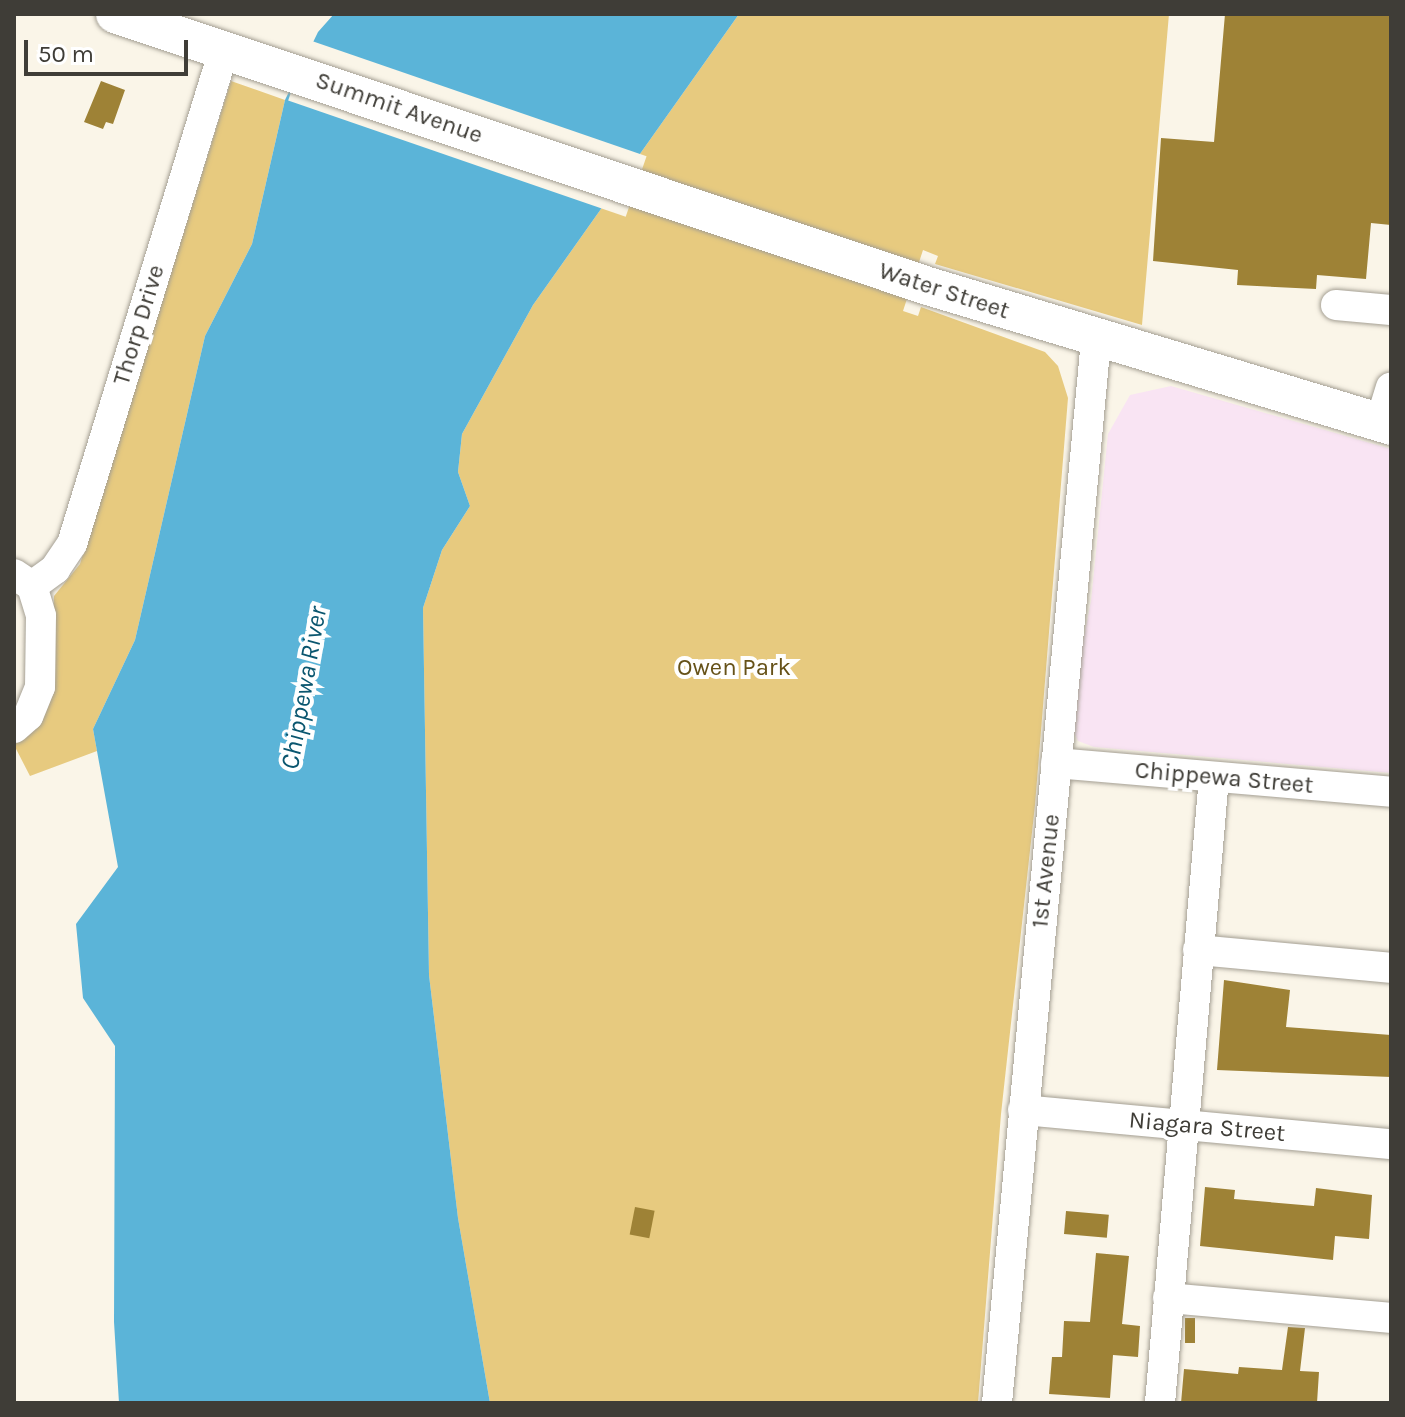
<!DOCTYPE html>
<style>
body{margin:0}
#map{position:relative;width:1405px;height:1417px;overflow:hidden;background:#faf5e8;font-family:Karla,sans-serif}
div>[style]{position:absolute}
.education>*{inset:0;background:#f9e4f3}
.green>*{inset:0;background:#e7ca7f}
.water>*{inset:0;background:#5bb4d8}
.pier>*{inset:0;background:#faf5e8;transform-origin:0 0}
.building>*{inset:0;background:#9e8236;transform-origin:0 0}
.roads{filter:drop-shadow(0 0 2px #a49f93) drop-shadow(0 0 2px #a49f93)}
.minor>*{height:30px;margin:-15px;padding:0 15px;transform-origin:15px;border-radius:15px;background:#fff}
.major>*{height:38px;margin:-19px;padding:0 19px;transform-origin:19px;border-radius:19px;background:#fff}
span{translate:-50% -50%;white-space:nowrap;text-align:center;line-height:1.15;-webkit-text-stroke:8px #fff;paint-order:stroke}
.street-label{font-size:24px;color:#3f3d37}
.park-label{font-size:24px;color:#665219}
.water-label{font-size:26px;color:#0a566f;font-style:italic}
.frame{position:absolute;inset:0;border:16px solid #3f3d37;pointer-events:none}
.scale{position:absolute;left:24px;top:40px;width:164px;height:36px;box-sizing:border-box;border:4px solid #3f3d37;border-top:0;padding-left:10px;font-size:24px;line-height:28px;white-space:nowrap;color:#3f3d37;-webkit-text-stroke:6px #fff;paint-order:stroke}
</style>
<div id="map">
<div class="education">
<i style="clip-path:polygon(1171px 386px,1391px 449px,1391px 773px,1094px 747px,1078px 741px,1073px 731px,1081px 652px,1091px 601px,1108px 434px,1130px 395px)"></i>
</div>
<div class="green">
<i style="clip-path:polygon(739px 14px,1169px 14px,1142px 325px,935px 264px,938px 256px,923px 250px,903px 311px,918px 316px,921px 307px,1045px 352px,1058px 366px,1068px 398px,1035px 805px,1001px 1114px,978px 1403px,490px 1403px,458px 1218px,429px 975px,423px 608px,442px 550px,470px 506px,458px 472px,462px 434px,533px 305px)"></i>
<i style="clip-path:polygon(231px 81px,285px 100px,252px 244px,205px 336px,135px 640px,93px 729px,97px 751px,30px 776px,14px 745px,40px 725px,52px 696px,54px 596px,80px 564px)"></i>
</div>
<div class="water">
<i style="clip-path:polygon(334px 14px,739px 14px,533px 305px,462px 434px,458px 472px,470px 506px,442px 550px,423px 608px,429px 975px,458px 1218px,490px 1403px,119px 1403px,114px 1322px,115px 1046px,83px 998px,76px 924px,118px 867px,93px 729px,135px 640px,205px 336px,252px 244px,285px 100px,318px 32px)"></i>
</div>
<div class="pier">
<i style="left:309px;top:40px;width:357px;height:64px;rotate:19deg"></i>
</div>
<div class="building">
<i style="clip-path:polygon(1225px 14px,1391px 14px,1391px 225px,1371px 223px,1366px 279px,1317px 275px,1316px 289px,1237px 285px,1238px 270px,1153px 261px,1161px 138px,1214px 142px)"></i>
<i style="clip-path:polygon(101px 81px,125px 90px,113px 124px,106px 122px,103px 129px,84px 122px)"></i>
<i style="clip-path:polygon(1224px 980px,1290px 990px,1286px 1027px,1391px 1035px,1391px 1077px,1217px 1070px)"></i>
<i style="clip-path:polygon(1205px 1187px,1235px 1190px,1234px 1199px,1314px 1206px,1316px 1188px,1372px 1195px,1369px 1239px,1335px 1236px,1333px 1260px,1200px 1246px)"></i>
<i style="left:635px;top:1207px;width:20px;height:28px;rotate:11deg"></i>
<i style="left:1066px;top:1211px;width:43px;height:23px;rotate:5deg"></i>
<i style="clip-path:polygon(1096px 1253px,1129px 1256px,1122px 1324px,1140px 1326px,1138px 1357px,1113px 1355px,1110px 1398px,1049px 1394px,1052px 1357px,1062px 1357px,1064px 1321px,1090px 1322px)"></i>
<i style="left:1185px;top:1318px;width:10px;height:25px"></i>
<i style="clip-path:polygon(1288px 1327px,1305px 1328px,1300px 1371px,1319px 1372px,1317px 1403px,1181px 1403px,1184px 1369px,1238px 1374px,1239px 1367px,1282px 1370px)"></i>
</div>
<div class="roads">
<div class="minor">
<i style="left:1336px;top:305px;width:55px;rotate:5.2deg"></i>
<i style="left:1380px;top:423px;width:37px;rotate:-73deg"></i>
<i style="left:14px;top:574px;width:22px;rotate:34deg"></i>
<i style="left:32px;top:586px;width:31px;rotate:73deg"></i>
<i style="left:41px;top:616px;width:71px;rotate:90.8deg"></i>
<i style="left:40px;top:687px;width:31px;rotate:112deg"></i>
<i style="left:28px;top:716px;width:18px;rotate:139deg"></i>
<i style="left:32px;top:586px;width:29px;rotate:-36deg"></i>
<i style="left:55px;top:569px;width:30px;rotate:-56deg"></i>
<i style="left:72px;top:544px;width:517px;rotate:-72.9deg"></i>
<i style="left:1056px;top:763px;width:336px;rotate:4.9deg"></i>
<i style="left:1198px;top:950px;width:194px;rotate:5.3deg"></i>
<i style="left:1023px;top:1110px;width:370px;rotate:5.3deg"></i>
<i style="left:1168px;top:1298px;width:224px;rotate:5.1deg"></i>
<i style="left:997px;top:1403px;width:1068px;rotate:-84.68deg"></i>
<i style="left:1160px;top:1403px;width:628px;rotate:-85.07deg"></i>
</div>
<div class="major">
<i style="left:115px;top:14px;width:857px;rotate:18.5deg"></i>
<i style="left:928px;top:286px;width:484px;rotate:16.8deg"></i>
</div>
</div>
<div class="street-label">
<span style="left:399px;top:108px;rotate:19deg">Summit Avenue</span>
<span style="left:944px;top:291px;rotate:18deg">Water Street</span>
<span style="left:139px;top:325px;rotate:-73deg">Thorp Drive</span>
<span style="left:1224px;top:778px;rotate:5deg">Chippewa Street</span>
<span style="left:1046px;top:871px;rotate:-84deg">1st Avenue</span>
<span style="left:1207px;top:1127px;rotate:5deg">Niagara Street</span>
</div>
<div class="park-label">
<span style="left:734px;top:668px">Owen Park</span>
</div>
<div class="water-label">
<span style="left:304px;top:688px;rotate:-80deg">Chippewa River</span>
</div>
<div class="frame"></div>
<div class="scale">50 m</div>
</div>
